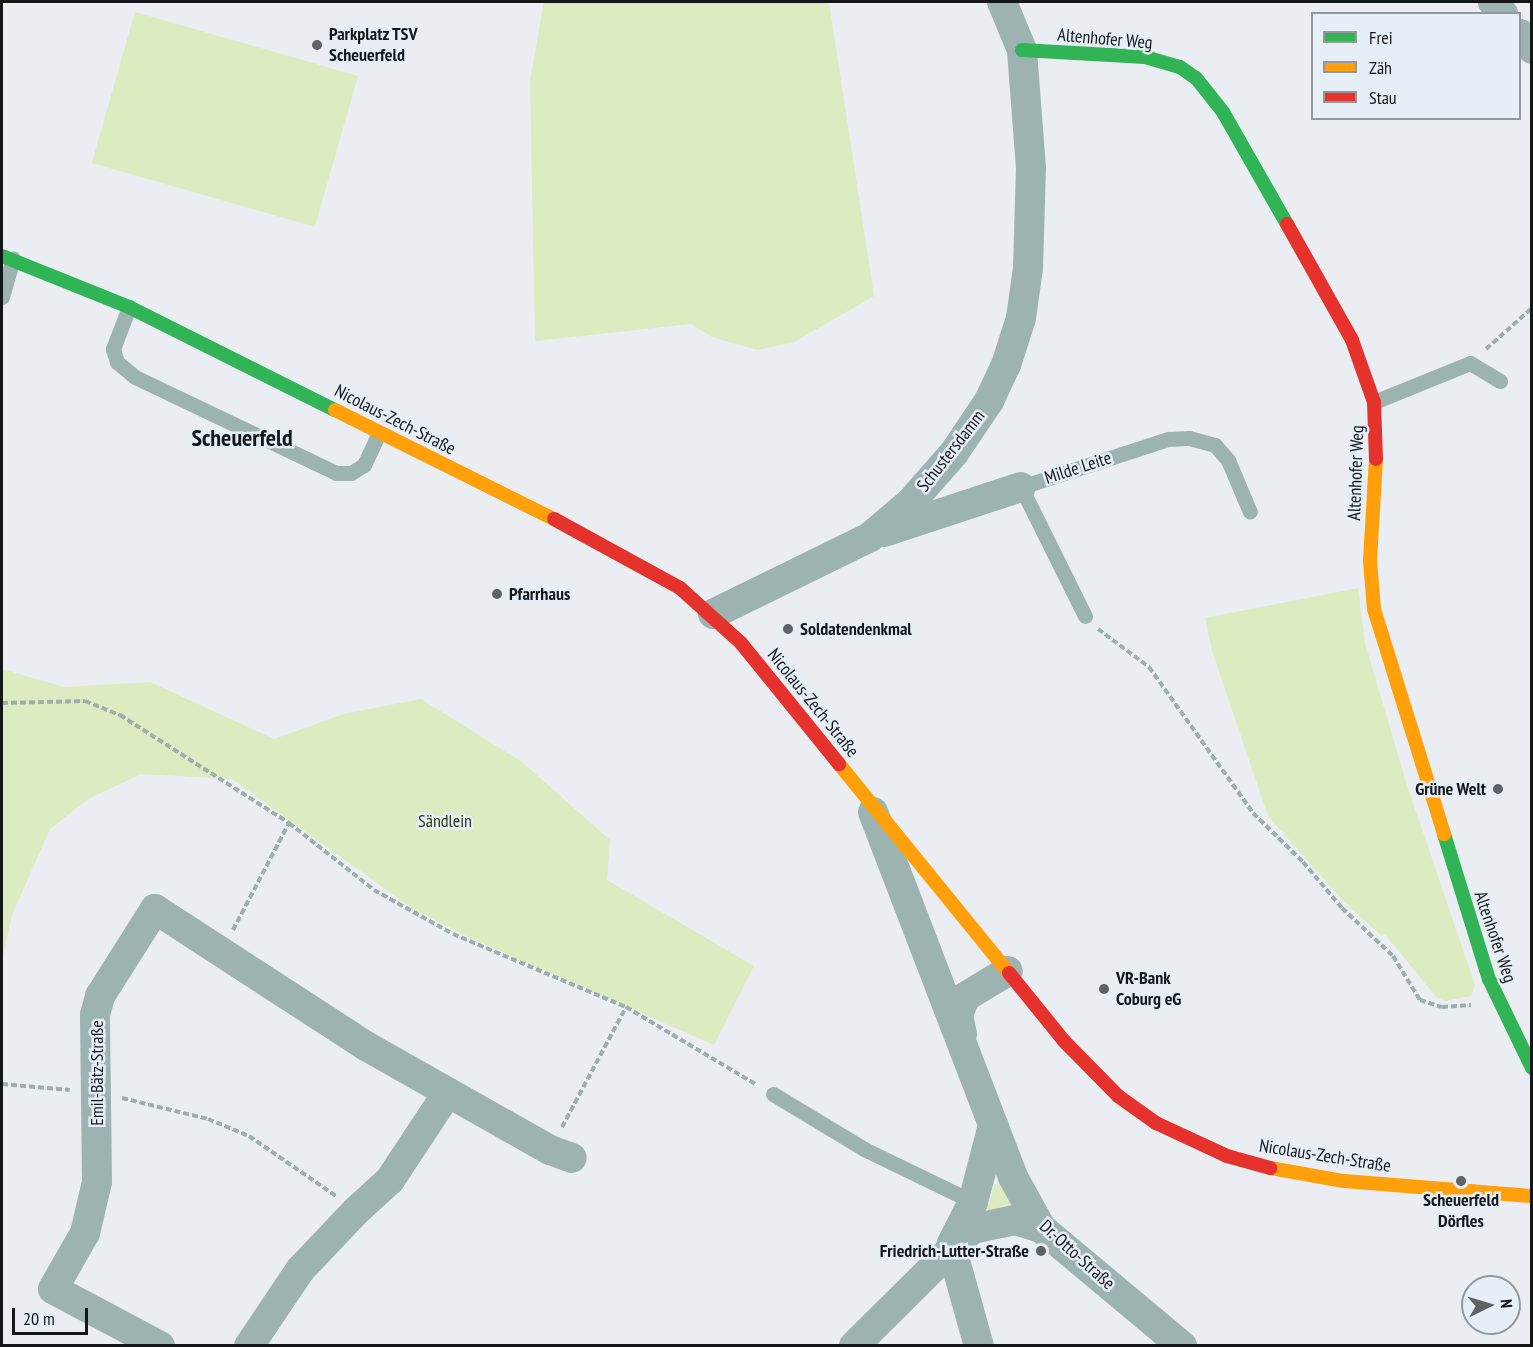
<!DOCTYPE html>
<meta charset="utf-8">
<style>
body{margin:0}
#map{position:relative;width:1533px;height:1347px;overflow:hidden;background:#eaeef2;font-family:"PT Sans Narrow",sans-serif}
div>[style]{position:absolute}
.green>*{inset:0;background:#dcebc0;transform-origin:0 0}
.path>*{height:4px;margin-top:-2px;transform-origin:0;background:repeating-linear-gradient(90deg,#9fadad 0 6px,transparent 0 9px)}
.lane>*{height:15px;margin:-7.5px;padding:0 7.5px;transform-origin:7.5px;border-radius:7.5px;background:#9db3b1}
.street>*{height:30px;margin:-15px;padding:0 15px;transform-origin:15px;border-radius:15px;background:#9db3b1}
.fast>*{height:14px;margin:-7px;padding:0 7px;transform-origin:7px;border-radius:7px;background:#30b455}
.slow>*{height:14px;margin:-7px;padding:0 7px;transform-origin:7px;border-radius:7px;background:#ff9f0a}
.jam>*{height:14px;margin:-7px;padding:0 7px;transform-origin:7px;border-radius:7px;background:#e5322d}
.dots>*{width:16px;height:16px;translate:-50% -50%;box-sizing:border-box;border:3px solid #e6eef6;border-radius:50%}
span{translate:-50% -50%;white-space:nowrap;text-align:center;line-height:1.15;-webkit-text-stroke:5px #e6eef6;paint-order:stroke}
.poi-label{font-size:18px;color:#141719;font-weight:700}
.left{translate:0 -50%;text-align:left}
.right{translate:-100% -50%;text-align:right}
.street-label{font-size:18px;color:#141719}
.park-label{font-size:18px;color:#303a17}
.district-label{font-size:24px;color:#141719;font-weight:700}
.frame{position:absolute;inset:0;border:3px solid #141719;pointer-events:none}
.legend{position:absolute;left:1311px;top:12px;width:210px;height:108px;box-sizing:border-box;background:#e6eef6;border:2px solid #92989e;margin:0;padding:8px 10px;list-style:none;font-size:18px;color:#141719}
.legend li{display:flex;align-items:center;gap:12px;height:30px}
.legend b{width:30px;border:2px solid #92989e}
.north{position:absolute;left:1461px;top:1275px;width:60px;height:60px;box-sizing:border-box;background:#e6eef6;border:2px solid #92989e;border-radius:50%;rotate:85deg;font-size:16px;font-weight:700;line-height:24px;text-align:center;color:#141719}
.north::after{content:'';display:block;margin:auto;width:21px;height:27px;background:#5f6265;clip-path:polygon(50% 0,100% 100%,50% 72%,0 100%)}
.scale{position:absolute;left:12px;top:1308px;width:76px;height:27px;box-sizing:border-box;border:3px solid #141719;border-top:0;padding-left:8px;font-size:18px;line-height:21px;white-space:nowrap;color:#141719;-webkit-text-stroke:4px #e6eef6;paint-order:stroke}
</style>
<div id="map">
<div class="green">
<i style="clip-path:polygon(544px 2px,829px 2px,874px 296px,794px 342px,757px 350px,712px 337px,691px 324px,535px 341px,530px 80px)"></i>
<i style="left:135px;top:12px;width:232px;height:157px;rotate:16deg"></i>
<i style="clip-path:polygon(1358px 588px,1365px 643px,1406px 782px,1475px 985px,1471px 996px,1445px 1001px,1436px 997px,1385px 934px,1382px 936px,1347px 905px,1268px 816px,1212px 651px,1205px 618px)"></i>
<i style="clip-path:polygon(2px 669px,64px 687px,150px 682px,274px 739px,344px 714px,421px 699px,522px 762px,610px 840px,607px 880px,754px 966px,714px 1045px,464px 935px,412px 908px,232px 779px,141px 774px,88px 799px,50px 829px,12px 915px,2px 960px)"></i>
<i style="clip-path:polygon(995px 1184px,1000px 1185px,1014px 1208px,993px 1213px,987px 1209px)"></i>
</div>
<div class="path">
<i style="left:1486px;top:349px;width:62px;rotate:-41.7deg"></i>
<i style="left:1098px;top:629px;width:64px;rotate:36.7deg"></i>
<i style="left:1149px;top:667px;width:179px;rotate:54.5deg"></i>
<i style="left:1253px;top:813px;width:70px;rotate:44.4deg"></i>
<i style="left:1303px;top:862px;width:60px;rotate:49.7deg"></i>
<i style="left:1342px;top:908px;width:70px;rotate:43.3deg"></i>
<i style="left:1393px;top:956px;width:52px;rotate:58.5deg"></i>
<i style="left:1420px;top:1000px;width:23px;rotate:18deg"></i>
<i style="left:1442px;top:1007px;width:29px;rotate:-4deg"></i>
<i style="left:2px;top:703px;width:83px;rotate:-1.4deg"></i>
<i style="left:85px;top:701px;width:38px;rotate:22deg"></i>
<i style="left:120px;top:715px;width:201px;rotate:32.6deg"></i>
<i style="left:289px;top:823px;width:108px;rotate:38.2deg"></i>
<i style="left:374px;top:890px;width:90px;rotate:29.1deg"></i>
<i style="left:453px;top:934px;width:188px;rotate:22.9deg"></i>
<i style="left:626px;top:1007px;width:152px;rotate:30.8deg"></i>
<i style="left:233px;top:930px;width:121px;rotate:-62.4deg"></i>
<i style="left:2px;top:1084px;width:68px;rotate:5deg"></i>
<i style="left:122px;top:1098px;width:89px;rotate:13.7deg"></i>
<i style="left:208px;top:1119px;width:44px;rotate:22.5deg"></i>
<i style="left:249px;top:1136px;width:106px;rotate:34.6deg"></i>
<i style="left:562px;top:1127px;width:136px;rotate:-61.9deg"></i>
</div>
<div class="lane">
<i style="left:2px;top:297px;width:40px;rotate:-74deg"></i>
<i style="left:129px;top:307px;width:45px;rotate:110.9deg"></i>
<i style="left:113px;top:349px;width:14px;rotate:73deg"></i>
<i style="left:117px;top:362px;width:23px;rotate:40deg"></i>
<i style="left:135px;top:377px;width:223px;rotate:25.5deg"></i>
<i style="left:336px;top:473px;width:15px"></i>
<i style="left:351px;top:473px;width:15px;rotate:-32deg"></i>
<i style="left:364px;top:465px;width:35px;rotate:-65deg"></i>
<i style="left:1374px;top:402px;width:104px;rotate:-22.1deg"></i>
<i style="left:1470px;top:363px;width:35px;rotate:31deg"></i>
<i style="left:1085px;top:616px;width:144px;rotate:-116.4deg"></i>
<i style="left:1021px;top:487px;width:155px;rotate:-18.1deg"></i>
<i style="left:1168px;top:439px;width:21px;rotate:-3deg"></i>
<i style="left:1189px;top:438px;width:27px;rotate:15deg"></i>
<i style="left:1215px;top:445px;width:20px;rotate:49deg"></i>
<i style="left:1228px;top:460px;width:56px;rotate:67.1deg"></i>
<i style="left:773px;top:1094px;width:106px;rotate:31.1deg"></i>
<i style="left:864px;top:1149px;width:121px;rotate:25.9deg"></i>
</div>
<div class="street">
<i style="left:1493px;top:2px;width:16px;rotate:50deg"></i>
<i style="left:1520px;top:34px;width:19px;rotate:51deg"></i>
<i style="left:884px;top:532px;width:144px;rotate:-18.2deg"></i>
<i style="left:713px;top:614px;width:175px;rotate:-26.1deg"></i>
<i style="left:870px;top:537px;width:54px;rotate:-40.5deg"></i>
<i style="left:911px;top:502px;width:65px;rotate:-48.7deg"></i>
<i style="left:954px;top:453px;width:63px;rotate:-56.1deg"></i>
<i style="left:989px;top:401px;width:40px;rotate:-65deg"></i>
<i style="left:1006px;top:365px;width:49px;rotate:-72.3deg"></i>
<i style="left:1021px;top:318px;width:50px;rotate:-82deg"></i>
<i style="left:1028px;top:268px;width:100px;rotate:-88.3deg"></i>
<i style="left:1031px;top:168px;width:118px;rotate:-94.4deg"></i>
<i style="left:1022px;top:50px;width:52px;rotate:-112.6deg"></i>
<i style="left:873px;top:812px;width:391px;rotate:69deg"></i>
<i style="left:1013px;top:1177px;width:58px;rotate:61.2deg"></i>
<i style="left:1041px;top:1228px;width:184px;rotate:39.9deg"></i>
<i style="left:962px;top:1034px;width:19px;rotate:-102deg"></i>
<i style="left:958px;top:1015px;width:19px;rotate:-69deg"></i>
<i style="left:965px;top:997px;width:50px;rotate:-31.2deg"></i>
<i style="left:952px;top:1243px;width:46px;rotate:-62.9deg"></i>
<i style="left:973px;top:1202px;width:80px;rotate:-75.4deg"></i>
<i style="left:951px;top:1246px;width:104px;rotate:74.4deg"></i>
<i style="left:160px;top:1346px;width:121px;rotate:-152deg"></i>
<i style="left:53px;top:1289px;width:64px;rotate:-60.3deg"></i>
<i style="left:85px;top:1233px;width:52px;rotate:-76.8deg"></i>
<i style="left:97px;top:1182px;width:167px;rotate:-90.7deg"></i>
<i style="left:95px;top:1015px;width:20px;rotate:-75deg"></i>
<i style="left:100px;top:996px;width:103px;rotate:-57.7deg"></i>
<i style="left:155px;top:909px;width:252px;rotate:33deg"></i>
<i style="left:366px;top:1046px;width:211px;rotate:29.5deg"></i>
<i style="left:550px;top:1150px;width:23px;rotate:20deg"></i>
<i style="left:249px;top:1346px;width:92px;rotate:-56.1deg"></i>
<i style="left:300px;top:1270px;width:81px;rotate:-46.5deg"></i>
<i style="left:356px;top:1211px;width:46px;rotate:-42.4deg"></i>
<i style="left:390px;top:1180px;width:105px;rotate:-56.6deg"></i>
<i style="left:854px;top:1346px;width:166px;rotate:-44.8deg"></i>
<i style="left:972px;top:1229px;width:44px;rotate:-11.8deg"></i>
<i style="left:1015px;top:1220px;width:27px;rotate:17deg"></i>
</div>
<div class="fast">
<i style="left:1022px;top:50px;width:123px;rotate:3.3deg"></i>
<i style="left:1145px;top:57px;width:36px;rotate:16deg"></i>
<i style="left:1180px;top:67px;width:19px;rotate:35deg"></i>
<i style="left:1196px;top:78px;width:43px;rotate:51.5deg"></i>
<i style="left:1223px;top:112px;width:129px;rotate:60.3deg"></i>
<i style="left:2px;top:256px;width:137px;rotate:21.9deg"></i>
<i style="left:129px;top:307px;width:230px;rotate:26.6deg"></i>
<i style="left:1444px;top:834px;width:152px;rotate:72.8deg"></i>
<i style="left:1489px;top:979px;width:99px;rotate:64.2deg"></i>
</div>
<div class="slow">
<i style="left:335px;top:410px;width:245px;rotate:26.5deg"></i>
<i style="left:1376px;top:459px;width:102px;rotate:93.4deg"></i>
<i style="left:1370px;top:561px;width:48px;rotate:85.2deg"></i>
<i style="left:1374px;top:609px;width:236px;rotate:72.7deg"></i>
<i style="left:839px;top:764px;width:269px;rotate:50.9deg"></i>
<i style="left:1270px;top:1168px;width:75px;rotate:10deg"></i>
<i style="left:1344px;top:1181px;width:189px;rotate:4.6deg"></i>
</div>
<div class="jam">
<i style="left:1287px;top:224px;width:133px;rotate:60.7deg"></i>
<i style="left:1352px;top:340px;width:66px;rotate:70.5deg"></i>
<i style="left:1374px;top:402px;width:57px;rotate:88deg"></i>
<i style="left:554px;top:519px;width:144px;rotate:28.7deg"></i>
<i style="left:680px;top:588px;width:82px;rotate:42deg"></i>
<i style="left:741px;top:643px;width:156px;rotate:51deg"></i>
<i style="left:1009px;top:973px;width:87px;rotate:51deg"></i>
<i style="left:1064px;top:1041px;width:77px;rotate:45.5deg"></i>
<i style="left:1118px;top:1096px;width:47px;rotate:35.4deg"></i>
<i style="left:1156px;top:1123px;width:78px;rotate:24.9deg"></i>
<i style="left:1227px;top:1156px;width:45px;rotate:15.6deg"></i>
</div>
<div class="dots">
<i style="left:317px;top:45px;background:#5f6265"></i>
<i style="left:497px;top:594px;background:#5f6265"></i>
<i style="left:788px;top:629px;background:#5f6265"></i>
<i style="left:1498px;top:789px;background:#5f6265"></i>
<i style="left:1104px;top:989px;background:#5f6265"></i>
<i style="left:1461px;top:1181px;background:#5f6265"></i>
<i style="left:1041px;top:1251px;background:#5f6265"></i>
</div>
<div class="poi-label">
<span class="left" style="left:329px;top:45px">Parkplatz TSV<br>Scheuerfeld</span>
<span class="left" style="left:509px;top:594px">Pfarrhaus</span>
<span class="left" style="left:800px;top:629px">Soldatendenkmal</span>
<span class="right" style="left:1486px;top:789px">Grüne Welt</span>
<span class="left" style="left:1116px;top:989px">VR-Bank<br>Coburg eG</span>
<span style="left:1461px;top:1211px">Scheuerfeld<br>Dörfles</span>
<span class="right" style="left:1029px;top:1251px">Friedrich-Lutter-Straße</span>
</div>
<div class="street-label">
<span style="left:1105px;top:39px;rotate:5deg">Altenhofer Weg</span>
<span style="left:395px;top:420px;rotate:27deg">Nicolaus-Zech-Straße</span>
<span style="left:951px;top:451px;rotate:-52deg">Schustersdamm</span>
<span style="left:1078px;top:468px;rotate:-18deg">Milde Leite</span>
<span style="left:1356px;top:473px;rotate:-88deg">Altenhofer Weg</span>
<span style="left:813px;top:703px;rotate:51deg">Nicolaus-Zech-Straße</span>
<span style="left:1495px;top:937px;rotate:71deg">Altenhofer Weg</span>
<span style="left:97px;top:1073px;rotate:-90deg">Emil-Bätz-Straße</span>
<span style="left:1325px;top:1156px;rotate:9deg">Nicolaus-Zech-Straße</span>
<span style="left:1077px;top:1255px;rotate:42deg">Dr.-Otto-Straße</span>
</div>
<div class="park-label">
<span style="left:445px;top:821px">Sändlein</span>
</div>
<div class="district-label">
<span style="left:242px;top:438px">Scheuerfeld</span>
</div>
<div class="frame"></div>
<ul class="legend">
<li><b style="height:8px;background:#30b455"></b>Frei</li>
<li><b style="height:8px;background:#ff9f0a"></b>Zäh</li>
<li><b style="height:8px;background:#e5322d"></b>Stau</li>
</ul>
<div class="north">N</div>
<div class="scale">20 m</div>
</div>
